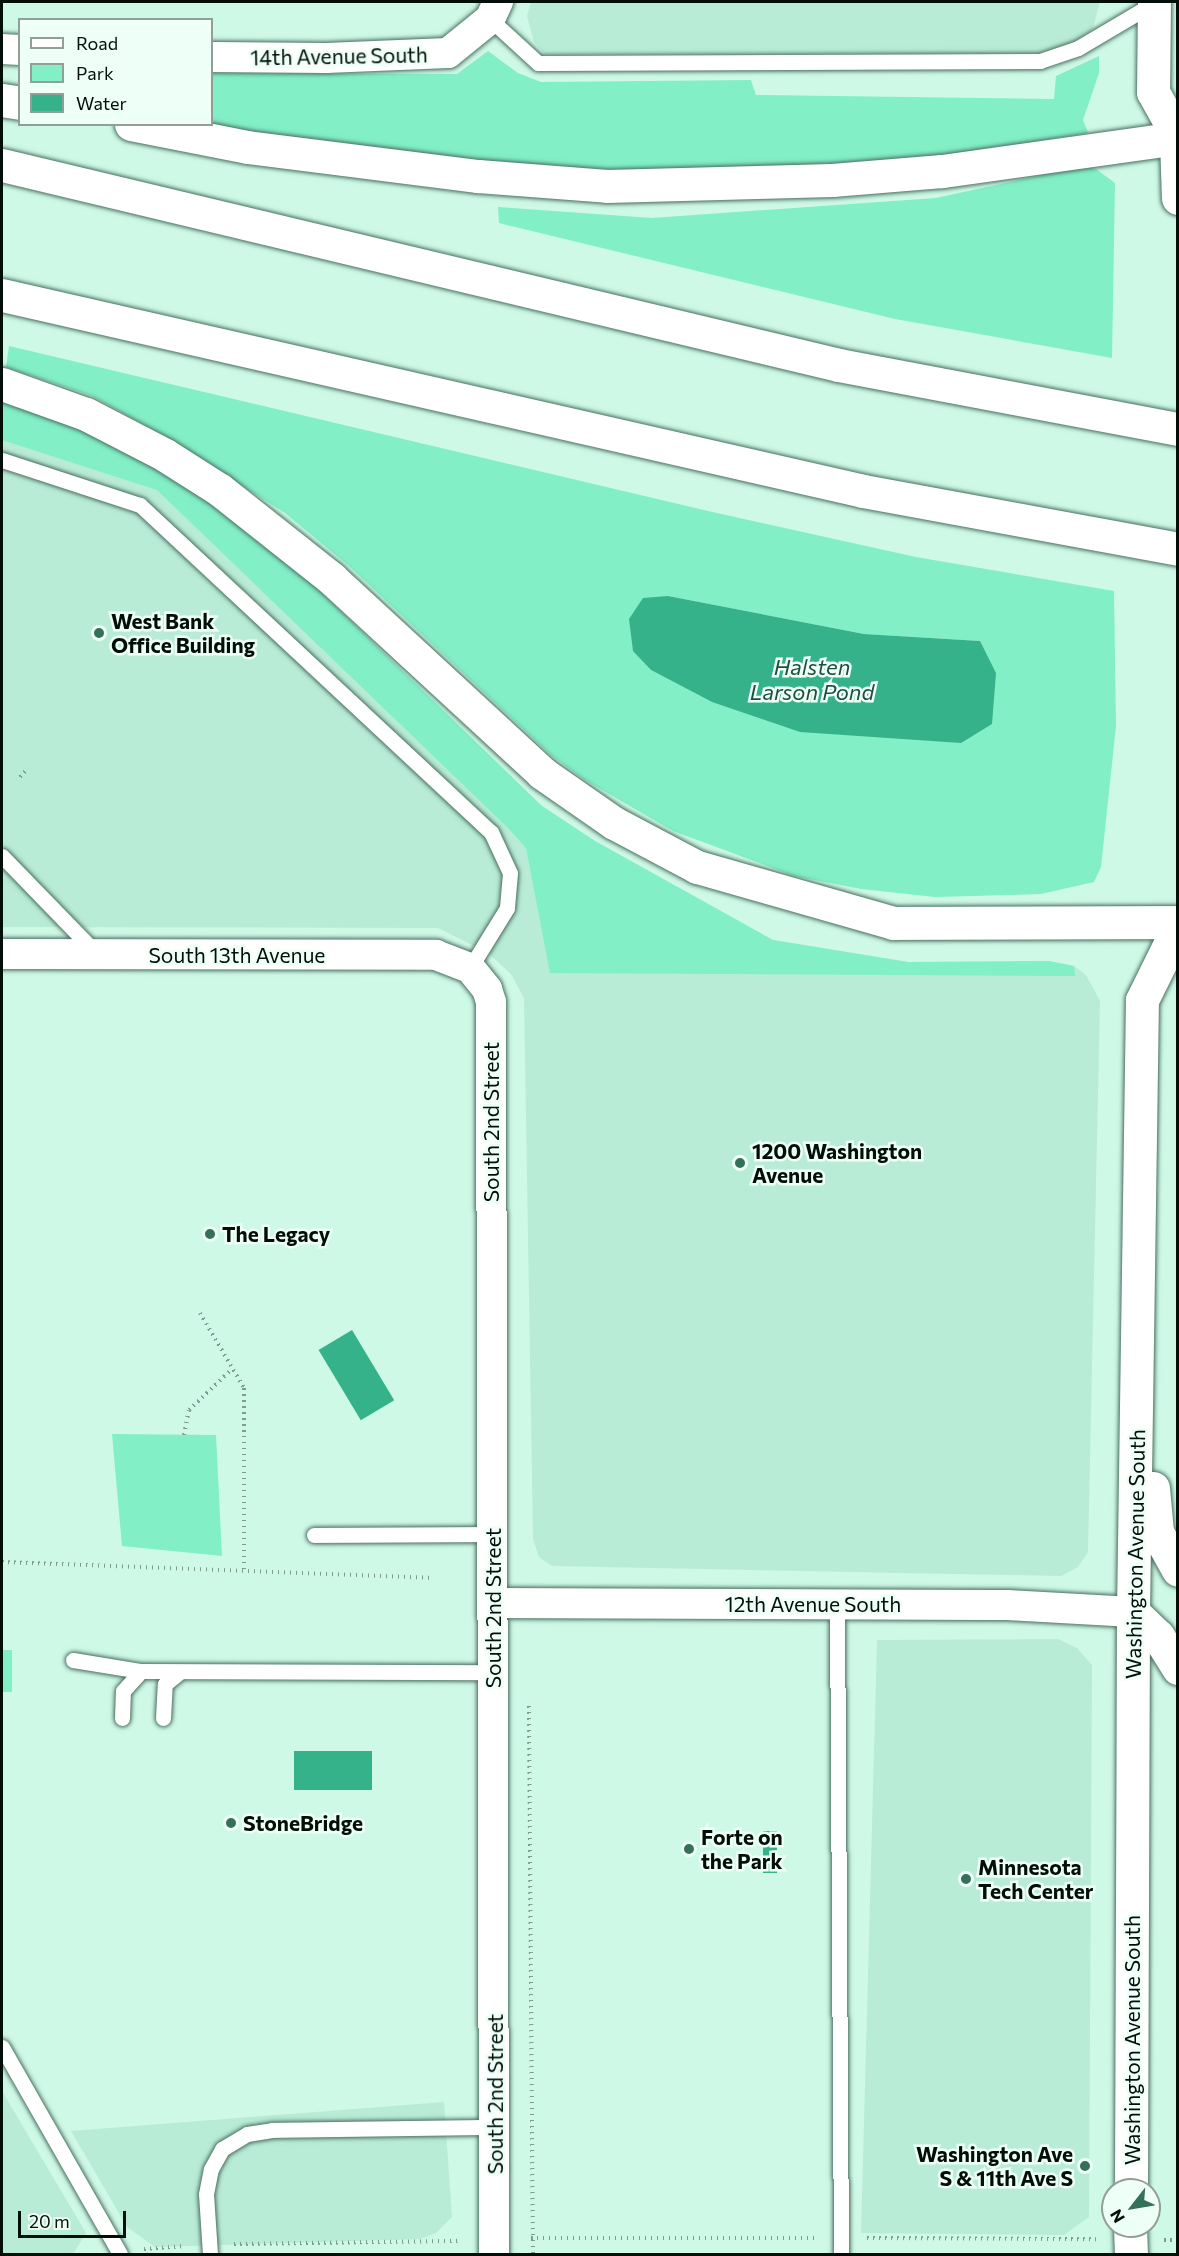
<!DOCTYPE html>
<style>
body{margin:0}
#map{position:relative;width:1179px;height:2256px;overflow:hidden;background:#cef9e6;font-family:Commissioner,sans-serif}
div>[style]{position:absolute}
.built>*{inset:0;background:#b9ecd6}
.green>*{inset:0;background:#82efc7;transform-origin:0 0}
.water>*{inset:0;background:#35b28a;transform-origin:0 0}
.path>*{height:4px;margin-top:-2px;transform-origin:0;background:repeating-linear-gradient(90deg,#7e9d8f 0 1.5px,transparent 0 6px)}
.roads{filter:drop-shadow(0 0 2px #496f60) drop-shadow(0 0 2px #496f60)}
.service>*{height:15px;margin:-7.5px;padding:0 7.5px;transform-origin:7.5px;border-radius:7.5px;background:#fff}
.minor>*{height:30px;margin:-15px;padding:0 15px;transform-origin:15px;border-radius:15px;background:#fff}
.secondary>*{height:33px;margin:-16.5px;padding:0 16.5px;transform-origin:16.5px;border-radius:16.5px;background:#fff}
.primary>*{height:33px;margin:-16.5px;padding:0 16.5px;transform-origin:16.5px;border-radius:16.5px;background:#fff}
.motorway>*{height:33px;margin:-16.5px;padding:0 16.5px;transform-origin:16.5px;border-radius:16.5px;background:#fff}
.dots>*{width:16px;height:16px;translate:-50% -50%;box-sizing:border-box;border:3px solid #eefff8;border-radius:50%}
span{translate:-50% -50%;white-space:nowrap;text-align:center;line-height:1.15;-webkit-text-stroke:5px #eefff8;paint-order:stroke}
.street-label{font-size:21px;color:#020f09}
.poi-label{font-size:21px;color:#020f09;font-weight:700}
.left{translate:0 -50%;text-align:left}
.right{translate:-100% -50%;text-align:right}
.water-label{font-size:22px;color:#1d4f3d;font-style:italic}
.frame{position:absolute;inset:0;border:3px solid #020f09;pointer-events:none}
.legend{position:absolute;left:18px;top:18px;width:195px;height:108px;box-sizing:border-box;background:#eefff8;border:2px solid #909f98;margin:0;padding:8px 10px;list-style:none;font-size:18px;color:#020f09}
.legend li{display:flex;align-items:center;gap:12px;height:30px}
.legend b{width:30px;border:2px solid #909f98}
.north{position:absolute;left:1101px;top:2178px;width:60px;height:60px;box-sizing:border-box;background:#eefff8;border:2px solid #909f98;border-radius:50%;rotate:239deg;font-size:16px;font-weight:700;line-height:24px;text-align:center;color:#020f09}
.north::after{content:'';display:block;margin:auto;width:21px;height:27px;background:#34705a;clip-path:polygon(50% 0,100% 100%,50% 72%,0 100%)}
.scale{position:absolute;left:18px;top:2211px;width:108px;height:27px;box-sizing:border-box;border:3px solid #020f09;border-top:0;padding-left:8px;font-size:18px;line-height:21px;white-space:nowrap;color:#020f09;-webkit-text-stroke:4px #eefff8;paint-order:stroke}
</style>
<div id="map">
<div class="built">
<i style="clip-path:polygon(531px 2px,1100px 2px,1093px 28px,1077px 43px,1051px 53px,545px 54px,534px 42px,527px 16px)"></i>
<i style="clip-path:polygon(2px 397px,80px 426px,477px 747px,542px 806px,595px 841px,773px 940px,908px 962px,1049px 961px,1074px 966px,1086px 975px,1100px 1001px,1088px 1552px,1078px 1567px,1061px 1576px,552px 1566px,539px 1557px,533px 1539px,524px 998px,511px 974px,488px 953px,438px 928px,2px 927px)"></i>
<i style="clip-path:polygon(1058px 1639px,1077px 1648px,1092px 1665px,1089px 2217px,1064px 2235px,861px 2233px,877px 1640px)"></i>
<i style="clip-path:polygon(2px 2091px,86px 2233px,73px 2254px,2px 2254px)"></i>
<i style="clip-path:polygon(444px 2102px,452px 2217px,436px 2233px,420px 2239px,155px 2247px,127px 2227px,71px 2131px)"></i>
</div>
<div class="green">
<i style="clip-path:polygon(488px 51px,518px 73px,541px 82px,751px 80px,756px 95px,1054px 99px,1056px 76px,1099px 56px,1099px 73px,1083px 120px,1088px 133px,900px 164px,716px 173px,525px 166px,408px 159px,212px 124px,212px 73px,457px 74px)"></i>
<i style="clip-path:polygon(1083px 166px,1096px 169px,1115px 183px,1112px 358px,895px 319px,499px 223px,498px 207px,652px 218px,936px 198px)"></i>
<i style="clip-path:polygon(evenodd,9px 346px,708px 511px,916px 557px,1114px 591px,1116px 726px,1101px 867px,1094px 882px,1041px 894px,935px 897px,861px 889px,794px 876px,673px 831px,585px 780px,551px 755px,349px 566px,285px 513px,163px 435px,92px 396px,6px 367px,9px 346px,668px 596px,864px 634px,980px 641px,712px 702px,651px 670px,634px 651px,668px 596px)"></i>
<i style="clip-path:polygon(2px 397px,80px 426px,226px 508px,287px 559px,542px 806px,595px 841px,773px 940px,908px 962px,1049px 961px,1074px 966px,1075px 976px,550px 973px,526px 848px,508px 828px,157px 490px,2px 440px)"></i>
<i style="clip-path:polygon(112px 1434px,216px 1435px,222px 1556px,122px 1546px)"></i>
<i style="left:2px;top:1650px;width:10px;height:42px"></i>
</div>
<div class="water">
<i style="clip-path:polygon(668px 596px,864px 634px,980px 641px,996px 673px,992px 724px,961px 743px,800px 732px,712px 702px,651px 670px,633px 651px,629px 619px,643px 598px)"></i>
<i style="left:352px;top:1330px;width:82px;height:39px;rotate:59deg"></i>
<i style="left:294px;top:1751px;width:78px;height:39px"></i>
<i style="left:763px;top:1831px;width:14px;height:42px"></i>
</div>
<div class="path">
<i style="left:20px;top:777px;width:9px;rotate:-49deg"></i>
<i style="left:200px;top:1313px;width:87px;rotate:59.6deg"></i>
<i style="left:244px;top:1388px;width:184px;rotate:90deg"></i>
<i style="left:184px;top:1435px;width:25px;rotate:-79deg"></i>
<i style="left:189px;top:1410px;width:59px;rotate:-43.6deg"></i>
<i style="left:2px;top:1562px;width:428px;rotate:2.1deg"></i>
<i style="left:529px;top:1706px;width:548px;rotate:89.58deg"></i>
<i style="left:531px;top:2238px;width:283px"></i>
<i style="left:867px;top:2238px;width:229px;rotate:0.3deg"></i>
<i style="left:1164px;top:2240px;width:14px"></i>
<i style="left:234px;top:2244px;width:226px;rotate:-0.8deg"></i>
<i style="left:144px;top:2249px;width:40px;rotate:-4.3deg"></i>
</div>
<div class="roads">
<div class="service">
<i style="left:490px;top:19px;width:65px;rotate:42.5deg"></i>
<i style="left:538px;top:63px;width:502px;rotate:-0.23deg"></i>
<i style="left:1040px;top:61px;width:40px;rotate:-18.9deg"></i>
<i style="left:1078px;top:48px;width:88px;rotate:-30.6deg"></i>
<i style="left:2px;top:460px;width:145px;rotate:18.1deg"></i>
<i style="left:140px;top:505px;width:480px;rotate:43deg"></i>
<i style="left:491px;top:832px;width:45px;rotate:65.1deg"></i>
<i style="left:510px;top:873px;width:35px;rotate:95deg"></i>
<i style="left:507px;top:908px;width:70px;rotate:121.7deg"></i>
<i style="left:2px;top:856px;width:135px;rotate:45.9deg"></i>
<i style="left:314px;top:1535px;width:179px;rotate:-0.3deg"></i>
<i style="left:837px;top:1604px;width:650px;rotate:89.65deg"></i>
<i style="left:73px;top:1660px;width:69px;rotate:9.2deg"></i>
<i style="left:141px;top:1671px;width:353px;rotate:0.2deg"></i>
<i style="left:122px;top:1718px;width:27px;rotate:-88deg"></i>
<i style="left:123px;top:1691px;width:27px;rotate:-48deg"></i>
<i style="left:163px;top:1718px;width:34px;rotate:-87deg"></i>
<i style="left:165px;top:1684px;width:19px;rotate:-39deg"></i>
<i style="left:2px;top:2047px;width:238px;rotate:60.3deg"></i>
<i style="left:210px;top:2254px;width:60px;rotate:-93.8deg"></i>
<i style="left:206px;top:2194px;width:25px;rotate:-79deg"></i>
<i style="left:211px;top:2169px;width:23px;rotate:-61deg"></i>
<i style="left:222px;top:2149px;width:29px;rotate:-31deg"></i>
<i style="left:247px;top:2134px;width:25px;rotate:-9deg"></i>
<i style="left:272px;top:2130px;width:223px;rotate:-0.8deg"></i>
</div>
<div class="minor">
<i style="left:2px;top:49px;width:18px;rotate:3deg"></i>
<i style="left:212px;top:57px;width:114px;rotate:0.5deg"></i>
<i style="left:326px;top:58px;width:122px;rotate:-2.3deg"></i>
<i style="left:448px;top:53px;width:54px;rotate:-39deg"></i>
<i style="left:490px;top:19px;width:19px;rotate:-65deg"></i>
<i style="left:2px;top:954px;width:434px;rotate:0.1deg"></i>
<i style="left:436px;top:955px;width:36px;rotate:21deg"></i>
<i style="left:470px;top:968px;width:27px;rotate:51deg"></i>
<i style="left:487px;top:989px;width:14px;rotate:73deg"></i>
<i style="left:491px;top:1002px;width:1252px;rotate:89.86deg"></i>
<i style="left:493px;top:1603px;width:514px;rotate:0.22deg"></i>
<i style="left:1007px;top:1605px;width:126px;rotate:3.2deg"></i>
</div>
<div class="secondary">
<i style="left:1154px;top:2px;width:90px;rotate:90.6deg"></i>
<i style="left:1153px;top:92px;width:51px;rotate:60.9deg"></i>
</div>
<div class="primary">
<i style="left:1176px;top:139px;width:59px;rotate:88.1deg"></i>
<i style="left:1153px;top:1488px;width:44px;rotate:84.8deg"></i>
<i style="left:1157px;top:1532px;width:43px;rotate:61.1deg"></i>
<i style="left:1133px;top:1612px;width:35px;rotate:44deg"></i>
<i style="left:1158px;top:1636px;width:38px;rotate:58deg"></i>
<i style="left:1131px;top:2190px;width:578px;rotate:-89.8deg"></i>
<i style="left:1133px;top:1612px;width:612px;rotate:-89.16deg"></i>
<i style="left:1142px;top:1000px;width:81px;rotate:-63.7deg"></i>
<i style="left:1130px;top:2226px;width:28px;rotate:88deg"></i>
</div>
<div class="motorway">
<i style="left:2px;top:100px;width:18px;rotate:9deg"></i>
<i style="left:131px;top:124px;width:118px;rotate:11.2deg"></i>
<i style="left:247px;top:147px;width:233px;rotate:7.2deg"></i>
<i style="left:478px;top:176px;width:129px;rotate:4.4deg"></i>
<i style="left:607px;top:186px;width:225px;rotate:-1.5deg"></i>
<i style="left:832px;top:180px;width:110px;rotate:-4.7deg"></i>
<i style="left:942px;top:171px;width:238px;rotate:-8deg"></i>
<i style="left:2px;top:165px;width:861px;rotate:13.44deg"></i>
<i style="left:839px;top:365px;width:345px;rotate:10.7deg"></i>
<i style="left:2px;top:295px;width:883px;rotate:12.82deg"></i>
<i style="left:863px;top:491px;width:320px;rotate:10.4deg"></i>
<i style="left:2px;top:384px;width:89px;rotate:19.7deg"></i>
<i style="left:86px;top:414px;width:89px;rotate:27.4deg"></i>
<i style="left:165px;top:455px;width:65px;rotate:32.5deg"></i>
<i style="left:220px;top:490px;width:142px;rotate:38.4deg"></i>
<i style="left:331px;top:578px;width:287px;rotate:42.7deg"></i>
<i style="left:542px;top:773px;width:88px;rotate:34.8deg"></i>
<i style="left:614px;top:823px;width:94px;rotate:27.9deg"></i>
<i style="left:697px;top:867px;width:204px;rotate:15.9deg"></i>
<i style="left:893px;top:923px;width:285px;rotate:-0.2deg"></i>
</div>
</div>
<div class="dots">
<i style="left:99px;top:633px;background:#34705a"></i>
<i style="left:740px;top:1163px;background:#34705a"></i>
<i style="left:210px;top:1234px;background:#34705a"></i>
<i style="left:231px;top:1823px;background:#34705a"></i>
<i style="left:689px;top:1849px;background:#34705a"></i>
<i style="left:966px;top:1879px;background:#34705a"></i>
<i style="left:1085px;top:2166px;background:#34705a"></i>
</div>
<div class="street-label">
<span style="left:339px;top:56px;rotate:-1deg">14th Avenue South</span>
<span style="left:237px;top:955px">South 13th Avenue</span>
<span style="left:491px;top:1122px;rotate:-90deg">South 2nd Street</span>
<span style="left:1135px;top:1554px;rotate:-89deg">Washington Avenue South</span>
<span style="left:813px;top:1604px">12th Avenue South</span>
<span style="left:493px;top:1608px;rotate:-90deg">South 2nd Street</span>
<span style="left:1132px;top:2040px;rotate:-90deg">Washington Avenue South</span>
<span style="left:495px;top:2094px;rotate:-90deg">South 2nd Street</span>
</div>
<div class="poi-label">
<span class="left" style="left:111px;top:633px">West Bank<br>Office Building</span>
<span class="left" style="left:752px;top:1163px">1200 Washington<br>Avenue</span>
<span class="left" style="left:222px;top:1234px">The Legacy</span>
<span class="left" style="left:243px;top:1823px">StoneBridge</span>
<span class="left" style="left:701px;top:1849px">Forte on<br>the Park</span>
<span class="left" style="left:978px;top:1879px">Minnesota<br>Tech Center</span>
<span class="right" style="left:1073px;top:2166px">Washington Ave<br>S &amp; 11th Ave S</span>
</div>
<div class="water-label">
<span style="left:812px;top:679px">Halsten<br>Larson Pond</span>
</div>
<div class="frame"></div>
<ul class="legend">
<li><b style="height:8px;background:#fff"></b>Road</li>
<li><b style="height:16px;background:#82efc7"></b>Park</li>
<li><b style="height:16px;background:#35b28a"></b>Water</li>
</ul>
<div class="north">N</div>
<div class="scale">20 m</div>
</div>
